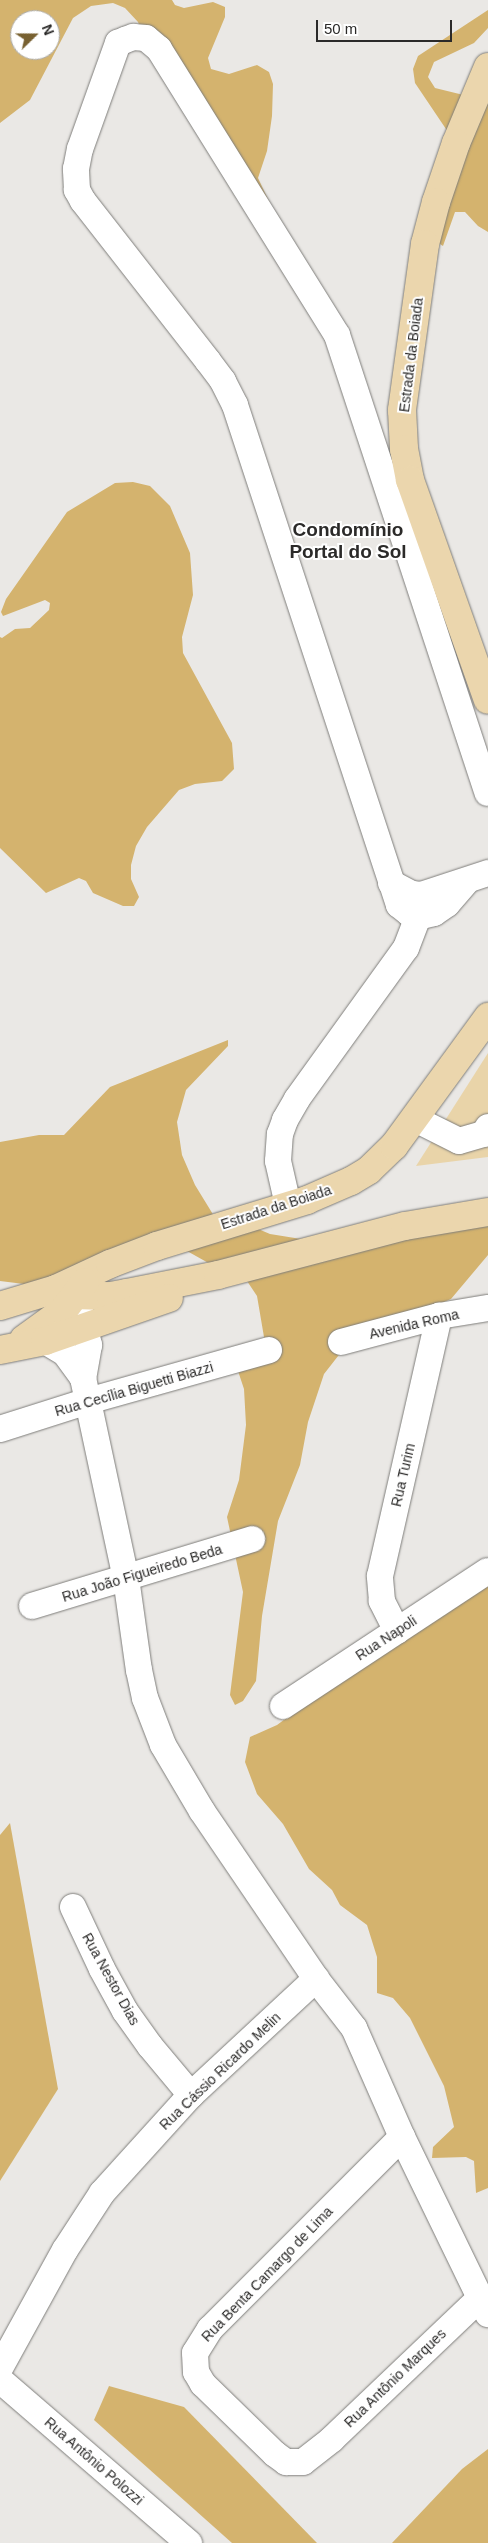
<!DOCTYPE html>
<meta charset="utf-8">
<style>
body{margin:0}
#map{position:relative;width:488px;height:2543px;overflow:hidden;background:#eae8e5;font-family:Arial,sans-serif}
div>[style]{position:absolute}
.green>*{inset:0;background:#e9d4a9}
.forest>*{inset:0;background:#d4b36e}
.roads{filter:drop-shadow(0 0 1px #7e7d7a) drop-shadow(0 0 1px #7e7d7a)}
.minor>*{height:26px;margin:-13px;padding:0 13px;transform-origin:13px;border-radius:13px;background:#fff}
.major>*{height:28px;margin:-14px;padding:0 14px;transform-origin:14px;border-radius:14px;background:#ebd6ad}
span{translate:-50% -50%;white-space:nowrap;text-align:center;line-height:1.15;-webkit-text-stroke:4px #fff;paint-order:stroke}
.street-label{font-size:14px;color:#2b2a29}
.district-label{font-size:19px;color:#2b2a29;font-weight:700}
.north{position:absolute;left:10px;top:10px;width:50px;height:50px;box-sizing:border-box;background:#fff;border:1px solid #aaaaa9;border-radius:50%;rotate:68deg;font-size:14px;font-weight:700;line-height:20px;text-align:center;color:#2b2a29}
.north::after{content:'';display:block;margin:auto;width:18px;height:22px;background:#786131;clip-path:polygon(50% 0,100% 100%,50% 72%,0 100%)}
.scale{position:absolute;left:316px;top:20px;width:136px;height:22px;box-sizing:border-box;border:2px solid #2b2a29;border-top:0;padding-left:6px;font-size:15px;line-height:18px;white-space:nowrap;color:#2b2a29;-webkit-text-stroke:4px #fff;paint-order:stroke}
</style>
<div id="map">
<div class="green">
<i style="clip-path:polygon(488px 1053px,488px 1157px,416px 1166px)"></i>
</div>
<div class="forest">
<i style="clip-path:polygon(evenodd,0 0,172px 0,175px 5px,184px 8px,213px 2px,225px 7px,225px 17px,208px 58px,211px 69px,229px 74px,257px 65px,269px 72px,273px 84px,272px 116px,267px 151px,258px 178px,283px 231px,159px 70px,138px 22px,125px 8px,113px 3px,91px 6px,73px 18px,30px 100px,0 123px,0 0,20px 20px,50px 20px,50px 50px,20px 50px,20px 20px)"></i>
<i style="clip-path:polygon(488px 10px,488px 28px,474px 43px,434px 62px,428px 77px,435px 88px,488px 101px,488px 232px,478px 226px,465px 212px,455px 212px,443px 246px,437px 242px,448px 132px,415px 83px,413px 69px,418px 56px)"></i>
<i style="clip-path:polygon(133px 482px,150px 486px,170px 506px,190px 553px,193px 595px,182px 637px,183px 653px,232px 743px,234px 769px,222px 781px,195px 784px,179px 790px,147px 827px,136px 846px,131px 865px,131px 879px,139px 897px,134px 906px,123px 906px,93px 893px,86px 881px,79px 878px,46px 893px,0 848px,0 637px,2px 638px,15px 629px,30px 628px,49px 610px,50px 603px,45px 600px,3px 616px,1px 612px,6px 599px,67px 512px,115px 483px)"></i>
<i style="clip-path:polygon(228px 1040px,228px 1046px,186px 1090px,177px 1122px,182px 1155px,195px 1185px,214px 1216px,242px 1222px,270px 1234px,301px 1239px,488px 1225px,488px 1255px,451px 1299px,369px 1333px,342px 1351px,324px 1374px,308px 1422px,300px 1465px,278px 1521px,262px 1616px,256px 1681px,243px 1701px,235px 1705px,230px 1695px,243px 1592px,227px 1517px,239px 1480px,246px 1425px,244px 1389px,238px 1371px,261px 1351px,264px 1337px,257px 1296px,245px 1278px,212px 1265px,162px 1237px,67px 1274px,24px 1284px,0 1281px,0 1142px,39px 1135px,64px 1135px,110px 1087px)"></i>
<i style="clip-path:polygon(488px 1584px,488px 2188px,476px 2193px,474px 2161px,466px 2157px,432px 2158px,433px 2147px,454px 2127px,444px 2086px,410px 2018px,393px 1998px,377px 1993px,377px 1957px,367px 1925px,340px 1905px,332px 1890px,309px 1869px,283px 1824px,257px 1794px,245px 1762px,250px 1737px,277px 1725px,373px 1654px)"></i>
<i style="clip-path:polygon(10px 1823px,58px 2089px,0 2181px,0 1835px)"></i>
<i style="clip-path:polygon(109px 2386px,184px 2407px,317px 2543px,232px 2543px,94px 2420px)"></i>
<i style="clip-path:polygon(488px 2449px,488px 2543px,392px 2543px,462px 2469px)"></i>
</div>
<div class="roads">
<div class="minor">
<i style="left:467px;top:881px;width:30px;rotate:131deg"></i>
<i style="left:447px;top:904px;width:16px;rotate:145deg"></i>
<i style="left:434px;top:913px;width:16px;rotate:166deg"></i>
<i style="left:418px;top:917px;width:10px;rotate:-156deg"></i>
<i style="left:409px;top:913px;width:13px;rotate:-141deg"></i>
<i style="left:399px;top:905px;width:526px;rotate:-108.16deg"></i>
<i style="left:235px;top:405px;width:27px;rotate:-117deg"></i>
<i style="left:223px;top:381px;width:25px;rotate:-127deg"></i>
<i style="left:208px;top:361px;width:203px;rotate:-128deg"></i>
<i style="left:83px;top:201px;width:13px;rotate:-119deg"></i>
<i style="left:77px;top:190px;width:21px;rotate:-93deg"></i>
<i style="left:76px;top:169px;width:20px;rotate:-79deg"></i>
<i style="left:80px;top:149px;width:113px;rotate:-70.3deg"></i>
<i style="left:118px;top:43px;width:8px;rotate:-23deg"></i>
<i style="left:125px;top:40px;width:9px;rotate:-21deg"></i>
<i style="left:133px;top:37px;width:13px;rotate:4deg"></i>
<i style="left:146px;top:38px;width:17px;rotate:40deg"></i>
<i style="left:159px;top:49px;width:337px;rotate:58.1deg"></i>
<i style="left:337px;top:335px;width:482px;rotate:71.8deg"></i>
<i style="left:391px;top:883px;width:24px;rotate:28deg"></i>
<i style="left:412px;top:894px;width:9px;rotate:6deg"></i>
<i style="left:421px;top:895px;width:71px;rotate:-18.2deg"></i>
<i style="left:415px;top:1119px;width:49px;rotate:26.6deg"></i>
<i style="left:459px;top:1141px;width:26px;rotate:-16deg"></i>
<i style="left:484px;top:1134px;width:8px;rotate:-60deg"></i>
<i style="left:288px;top:1205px;width:45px;rotate:-102.8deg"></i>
<i style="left:278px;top:1161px;width:27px;rotate:-86deg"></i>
<i style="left:280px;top:1134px;width:15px;rotate:-70deg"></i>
<i style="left:285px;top:1120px;width:24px;rotate:-60deg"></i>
<i style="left:297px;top:1099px;width:186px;rotate:-54.2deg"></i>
<i style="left:406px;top:948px;width:33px;rotate:-69deg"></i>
<i style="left:76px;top:1295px;width:52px;rotate:75.4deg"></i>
<i style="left:89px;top:1345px;width:34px;rotate:100deg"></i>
<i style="left:45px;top:1341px;width:23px;rotate:31deg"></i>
<i style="left:65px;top:1353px;width:31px;rotate:54deg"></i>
<i style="left:83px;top:1378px;width:205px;rotate:77.9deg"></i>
<i style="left:126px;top:1578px;width:93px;rotate:82deg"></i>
<i style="left:139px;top:1670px;width:29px;rotate:78deg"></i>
<i style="left:145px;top:1698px;width:50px;rotate:69deg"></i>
<i style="left:163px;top:1745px;width:77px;rotate:59.4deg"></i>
<i style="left:202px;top:1811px;width:203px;rotate:55.8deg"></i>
<i style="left:316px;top:1979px;width:62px;rotate:52.2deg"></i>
<i style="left:354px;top:2028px;width:119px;rotate:66.2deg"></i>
<i style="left:402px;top:2137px;width:197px;rotate:64.1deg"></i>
<i style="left:341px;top:1342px;width:101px;rotate:-14.9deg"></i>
<i style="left:439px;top:1316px;width:50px;rotate:-9.3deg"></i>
<i style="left:0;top:1429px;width:92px;rotate:-17.7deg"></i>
<i style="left:88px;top:1401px;width:188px;rotate:-15.7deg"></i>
<i style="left:32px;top:1606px;width:230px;rotate:-16.9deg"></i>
<i style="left:397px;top:1631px;width:34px;rotate:-117deg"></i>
<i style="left:382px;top:1601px;width:25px;rotate:-95deg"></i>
<i style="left:380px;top:1576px;width:267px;rotate:-77.2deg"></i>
<i style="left:283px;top:1706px;width:245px;rotate:-33.4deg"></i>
<i style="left:73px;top:1907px;width:68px;rotate:64.9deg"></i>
<i style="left:102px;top:1969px;width:48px;rotate:61.3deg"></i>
<i style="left:125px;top:2011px;width:43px;rotate:54.5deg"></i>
<i style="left:150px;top:2046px;width:64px;rotate:50.1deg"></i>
<i style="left:402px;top:2137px;width:272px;rotate:135deg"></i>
<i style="left:210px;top:2329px;width:28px;rotate:122deg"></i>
<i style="left:195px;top:2353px;width:19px;rotate:87deg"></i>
<i style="left:196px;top:2372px;width:14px;rotate:60deg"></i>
<i style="left:203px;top:2384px;width:100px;rotate:44.2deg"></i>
<i style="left:275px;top:2454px;width:14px;rotate:36deg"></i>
<i style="left:286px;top:2462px;width:17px"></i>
<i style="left:303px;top:2462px;width:37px;rotate:-38deg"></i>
<i style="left:332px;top:2439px;width:203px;rotate:-43.6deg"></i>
<i style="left:0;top:2368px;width:135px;rotate:-61.2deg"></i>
<i style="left:65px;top:2250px;width:68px;rotate:-57deg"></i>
<i style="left:102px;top:2193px;width:132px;rotate:-47.8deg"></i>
<i style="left:191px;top:2095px;width:171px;rotate:-42.9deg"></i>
<i style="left:0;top:2380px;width:250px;rotate:40.8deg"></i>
</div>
<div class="major">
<i style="left:488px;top:67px;width:82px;rotate:112.8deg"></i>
<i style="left:456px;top:143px;width:62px;rotate:108.7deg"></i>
<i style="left:436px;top:202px;width:43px;rotate:104.7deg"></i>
<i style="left:425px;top:244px;width:168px;rotate:97.9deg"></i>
<i style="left:402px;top:410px;width:39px;rotate:87deg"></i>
<i style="left:404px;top:449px;width:32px;rotate:79deg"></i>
<i style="left:410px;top:480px;width:233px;rotate:70.5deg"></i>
<i style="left:56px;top:1289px;width:21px;rotate:17deg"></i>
<i style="left:76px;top:1295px;width:35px;rotate:2deg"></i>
<i style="left:111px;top:1296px;width:16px;rotate:-11deg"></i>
<i style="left:127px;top:1293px;width:93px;rotate:-11.2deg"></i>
<i style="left:218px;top:1275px;width:193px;rotate:-14.7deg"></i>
<i style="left:405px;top:1226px;width:84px;rotate:-9.6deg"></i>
<i style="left:0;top:1306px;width:59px;rotate:-16.9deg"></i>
<i style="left:56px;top:1289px;width:60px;rotate:-24.8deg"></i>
<i style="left:110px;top:1264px;width:50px;rotate:-21deg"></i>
<i style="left:157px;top:1246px;width:157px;rotate:-17deg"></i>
<i style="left:307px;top:1200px;width:48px;rotate:-23.4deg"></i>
<i style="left:351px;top:1181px;width:21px;rotate:-31deg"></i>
<i style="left:369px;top:1170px;width:35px;rotate:-44deg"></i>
<i style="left:394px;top:1146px;width:160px;rotate:-53.9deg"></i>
<i style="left:24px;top:1339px;width:48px;rotate:-35.7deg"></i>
<i style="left:63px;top:1311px;width:36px;rotate:-53deg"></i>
<i style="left:0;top:1350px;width:46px;rotate:-11.3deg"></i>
<i style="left:45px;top:1341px;width:131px;rotate:-19.1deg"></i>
</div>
</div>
<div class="street-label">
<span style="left:411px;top:355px;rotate:-83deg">Estrada da Boiada</span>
<span style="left:276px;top:1207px;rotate:-18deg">Estrada da Boiada</span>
<span style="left:414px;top:1324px;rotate:-13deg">Avenida Roma</span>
<span style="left:134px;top:1389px;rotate:-16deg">Rua Cecília Biguetti Biazzi</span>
<span style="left:403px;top:1475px;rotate:-77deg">Rua Turim</span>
<span style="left:142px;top:1573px;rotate:-17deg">Rua João Figueiredo Beda</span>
<span style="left:386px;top:1638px;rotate:-33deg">Rua Napoli</span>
<span style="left:111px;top:1979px;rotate:61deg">Rua Nestor Dias</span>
<span style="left:220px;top:2071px;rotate:-44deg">Rua Cássio Ricardo Melin</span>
<span style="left:267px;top:2274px;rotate:-46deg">Rua Benta Camargo de Lima</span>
<span style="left:395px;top:2378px;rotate:-44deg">Rua Antônio Marques</span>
<span style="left:94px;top:2461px;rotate:41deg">Rua Antônio Polozzi</span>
</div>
<div class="district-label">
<span style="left:348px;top:541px">Condomínio<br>Portal do Sol</span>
</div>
<div class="north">N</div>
<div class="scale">50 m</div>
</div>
